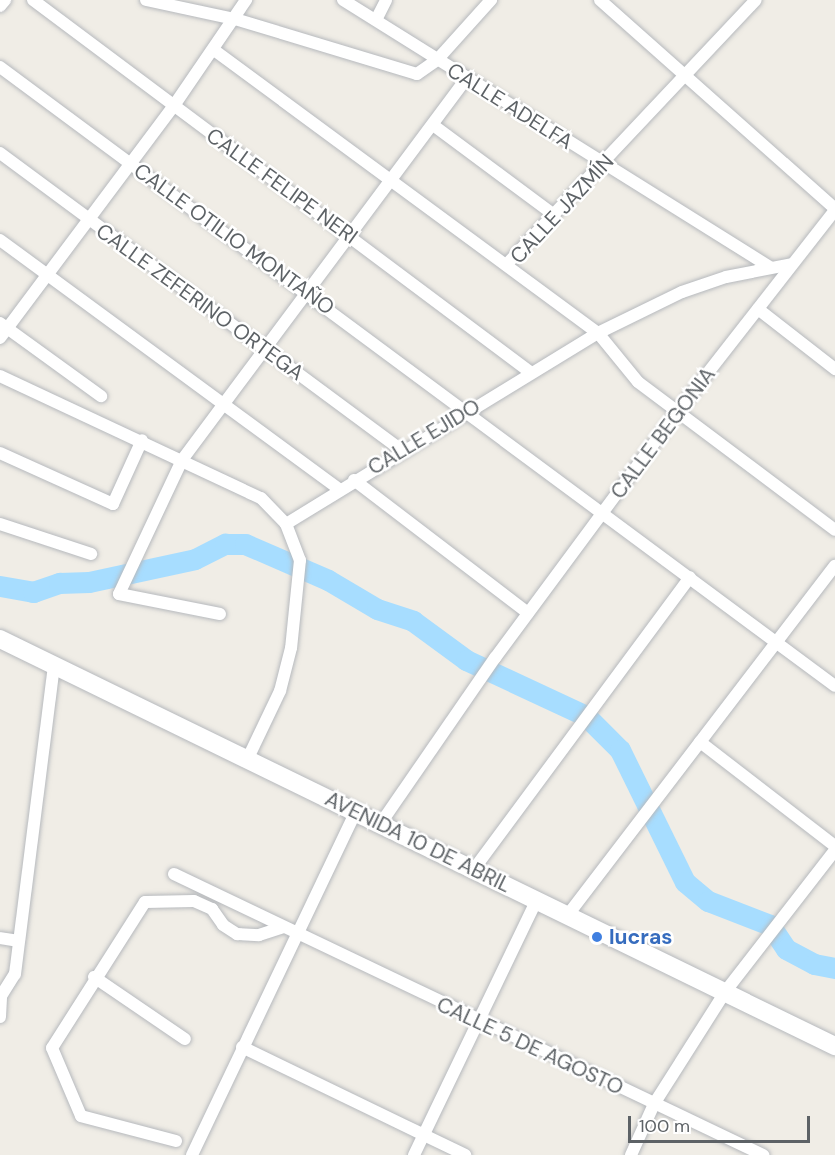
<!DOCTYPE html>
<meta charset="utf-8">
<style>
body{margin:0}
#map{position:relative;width:835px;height:1155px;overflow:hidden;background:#f0ede6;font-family:"DM Sans",sans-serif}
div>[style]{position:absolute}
.river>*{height:21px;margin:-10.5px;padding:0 10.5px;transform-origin:10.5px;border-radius:10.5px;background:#a7ddff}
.roads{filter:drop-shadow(0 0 2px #b6b9bd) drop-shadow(0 0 2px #b6b9bd)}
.street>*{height:12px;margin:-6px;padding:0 6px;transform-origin:6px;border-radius:6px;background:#fff}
.secondary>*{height:18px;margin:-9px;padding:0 9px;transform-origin:9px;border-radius:9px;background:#fff}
.dots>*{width:16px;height:16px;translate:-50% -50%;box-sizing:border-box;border:3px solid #fff;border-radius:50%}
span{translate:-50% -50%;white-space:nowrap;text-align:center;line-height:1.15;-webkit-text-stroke:5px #fff;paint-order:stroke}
.street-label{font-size:21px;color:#5d6266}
.shop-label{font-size:21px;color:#366cbe;font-weight:700}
.left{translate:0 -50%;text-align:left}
.scale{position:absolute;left:628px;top:1116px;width:182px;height:27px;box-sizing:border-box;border:3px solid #5d6266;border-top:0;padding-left:8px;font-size:18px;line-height:21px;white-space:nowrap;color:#5d6266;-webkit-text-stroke:4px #fff;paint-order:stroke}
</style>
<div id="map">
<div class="river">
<i style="left:0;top:586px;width:34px;rotate:10deg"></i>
<i style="left:33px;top:592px;width:28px;rotate:-19deg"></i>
<i style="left:59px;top:583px;width:30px;rotate:-2deg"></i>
<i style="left:89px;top:582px;width:108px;rotate:-12.2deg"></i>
<i style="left:195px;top:559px;width:34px;rotate:-27deg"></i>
<i style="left:225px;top:544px;width:20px"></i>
<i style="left:245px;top:544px;width:90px;rotate:23.4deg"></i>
<i style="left:328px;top:580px;width:57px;rotate:30.6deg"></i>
<i style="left:377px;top:609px;width:38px;rotate:18deg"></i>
<i style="left:413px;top:621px;width:66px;rotate:36.3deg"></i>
<i style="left:466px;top:660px;width:132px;rotate:25deg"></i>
<i style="left:586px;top:716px;width:48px;rotate:45deg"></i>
<i style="left:620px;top:750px;width:147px;rotate:63.8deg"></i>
<i style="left:685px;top:882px;width:30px;rotate:40deg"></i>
<i style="left:708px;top:901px;width:66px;rotate:21.2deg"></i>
<i style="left:770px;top:925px;width:29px;rotate:56deg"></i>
<i style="left:786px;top:949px;width:32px;rotate:28deg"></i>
<i style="left:814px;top:964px;width:21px;rotate:11deg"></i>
</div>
<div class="roads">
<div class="street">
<i style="left:33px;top:0;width:621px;rotate:36.81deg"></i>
<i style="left:146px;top:0;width:91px;rotate:12.1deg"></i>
<i style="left:235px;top:19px;width:190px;rotate:16.8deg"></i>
<i style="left:417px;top:74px;width:24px;rotate:-35deg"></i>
<i style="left:437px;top:60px;width:81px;rotate:-48deg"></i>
<i style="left:343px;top:0;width:504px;rotate:32.02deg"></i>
<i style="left:600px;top:0;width:314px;rotate:41.6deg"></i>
<i style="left:0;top:6px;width:8px;rotate:-50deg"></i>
<i style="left:376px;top:20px;width:22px;rotate:-63deg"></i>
<i style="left:214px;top:50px;width:477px;rotate:36.4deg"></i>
<i style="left:598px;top:333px;width:63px;rotate:50.8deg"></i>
<i style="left:638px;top:382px;width:246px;rotate:36.9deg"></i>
<i style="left:0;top:67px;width:1039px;rotate:36.55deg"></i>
<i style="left:433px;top:125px;width:151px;rotate:36.6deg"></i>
<i style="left:0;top:153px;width:499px;rotate:36.5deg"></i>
<i style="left:0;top:240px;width:421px;rotate:36.3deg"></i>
<i style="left:506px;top:265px;width:364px;rotate:-46.7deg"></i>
<i style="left:758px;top:309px;width:98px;rotate:37.9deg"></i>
<i style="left:0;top:323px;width:125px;rotate:35.9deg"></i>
<i style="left:0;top:338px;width:289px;rotate:-53.2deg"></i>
<i style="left:173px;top:107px;width:130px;rotate:-55.7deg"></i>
<i style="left:0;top:376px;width:288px;rotate:25.1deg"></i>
<i style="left:261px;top:498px;width:36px;rotate:46deg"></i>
<i style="left:286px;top:524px;width:39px;rotate:69deg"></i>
<i style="left:300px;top:560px;width:88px;rotate:95.8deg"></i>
<i style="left:291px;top:648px;width:44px;rotate:104.3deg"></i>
<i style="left:280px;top:691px;width:74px;rotate:115.5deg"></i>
<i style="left:0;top:453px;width:124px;rotate:24.3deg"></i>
<i style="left:113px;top:504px;width:70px;rotate:-65.6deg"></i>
<i style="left:354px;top:480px;width:219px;rotate:37.4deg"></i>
<i style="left:0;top:524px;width:96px;rotate:18.2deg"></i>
<i style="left:286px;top:524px;width:366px;rotate:-31.5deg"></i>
<i style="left:598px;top:333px;width:93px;rotate:-26deg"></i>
<i style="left:682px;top:292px;width:46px;rotate:-18.8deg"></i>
<i style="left:726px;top:277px;width:67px;rotate:-11.1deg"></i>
<i style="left:220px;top:614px;width:103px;rotate:-168.8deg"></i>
<i style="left:119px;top:594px;width:148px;rotate:-64.8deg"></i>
<i style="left:182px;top:460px;width:475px;rotate:-53.3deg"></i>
<i style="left:700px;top:742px;width:170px;rotate:37.6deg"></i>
<i style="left:381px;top:823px;width:201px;rotate:-55.4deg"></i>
<i style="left:495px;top:658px;width:307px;rotate:-53.5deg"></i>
<i style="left:678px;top:411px;width:255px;rotate:-52deg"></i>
<i style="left:474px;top:869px;width:363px;rotate:-53.5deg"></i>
<i style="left:174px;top:874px;width:653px;rotate:25.5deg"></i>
<i style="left:567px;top:916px;width:441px;rotate:-52.6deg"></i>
<i style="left:0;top:938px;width:18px;rotate:9deg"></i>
<i style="left:94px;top:977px;width:110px;rotate:34.3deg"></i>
<i style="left:0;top:1017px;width:21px;rotate:-87deg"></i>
<i style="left:1px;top:996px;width:26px;rotate:-58deg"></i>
<i style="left:15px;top:974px;width:311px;rotate:-82.8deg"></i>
<i style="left:242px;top:1047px;width:248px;rotate:25.8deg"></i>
<i style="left:176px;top:1141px;width:98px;rotate:-165.3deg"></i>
<i style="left:81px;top:1116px;width:74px;rotate:-113.1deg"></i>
<i style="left:52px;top:1048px;width:173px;rotate:-57.5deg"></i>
<i style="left:145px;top:902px;width:49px;rotate:-1.2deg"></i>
<i style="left:194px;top:901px;width:20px;rotate:24deg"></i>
<i style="left:212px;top:909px;width:19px;rotate:55deg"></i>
<i style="left:223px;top:925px;width:17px;rotate:33deg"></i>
<i style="left:237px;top:934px;width:22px;rotate:3deg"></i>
<i style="left:259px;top:935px;width:25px;rotate:-18deg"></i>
<i style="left:192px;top:1155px;width:381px;rotate:-64.5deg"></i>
<i style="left:414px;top:1155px;width:282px;rotate:-64.3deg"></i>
<i style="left:631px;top:1155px;width:56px;rotate:-65.7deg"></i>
<i style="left:654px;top:1104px;width:133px;rotate:-57.6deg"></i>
<i style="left:725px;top:992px;width:180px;rotate:-52.2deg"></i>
</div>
<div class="secondary">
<i style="left:0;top:639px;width:929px;rotate:25.99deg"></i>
</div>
</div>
<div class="dots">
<i style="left:597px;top:937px;background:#3f7fe0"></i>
</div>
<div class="street-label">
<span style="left:510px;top:106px;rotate:32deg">CALLE ADELFA</span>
<span style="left:282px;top:186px;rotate:36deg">CALLE FELIPE NERI</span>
<span style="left:562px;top:209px;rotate:-47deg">CALLE JAZMÍN</span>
<span style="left:234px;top:239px;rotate:36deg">CALLE OTILIO MONTAÑO</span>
<span style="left:200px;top:302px;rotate:36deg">CALLE ZEFERINO ORTEGA</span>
<span style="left:663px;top:433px;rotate:-53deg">CALLE BEGONIA</span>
<span style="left:424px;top:437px;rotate:-31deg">CALLE EJIDO</span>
<span style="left:418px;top:842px;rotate:26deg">AVENIDA 10 DE ABRIL</span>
<span style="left:530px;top:1046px;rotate:25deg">CALLE 5 DE AGOSTO</span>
</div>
<div class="shop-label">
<span class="left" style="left:609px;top:937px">lucras</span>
</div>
<div class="scale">100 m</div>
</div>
